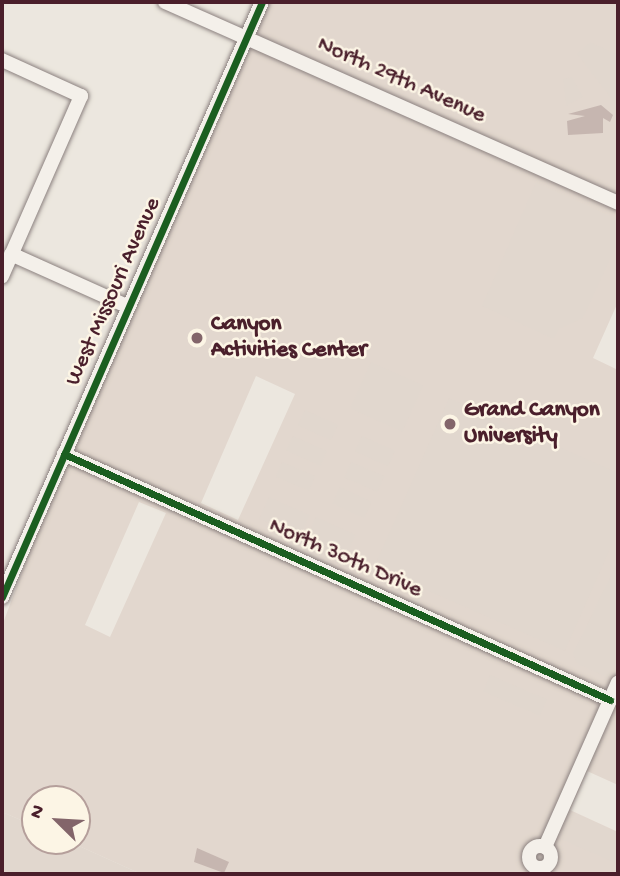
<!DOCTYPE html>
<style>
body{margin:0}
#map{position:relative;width:620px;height:876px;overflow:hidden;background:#ece7df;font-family:"Gochi Hand",sans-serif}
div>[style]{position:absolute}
.built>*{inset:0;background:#e2d7ce}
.green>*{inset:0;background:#e1d7ce;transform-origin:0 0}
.water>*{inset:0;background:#c6b6b0}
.roads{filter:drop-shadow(0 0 2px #8b817f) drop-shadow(0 0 2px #8b817f)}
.minor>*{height:14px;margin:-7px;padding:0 7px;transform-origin:7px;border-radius:7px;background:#f4f0ea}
.minor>.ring{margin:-7px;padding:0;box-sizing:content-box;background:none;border:14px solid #f4f0ea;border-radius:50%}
.cycleway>*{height:7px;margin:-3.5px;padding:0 3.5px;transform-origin:3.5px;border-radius:3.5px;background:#1b5e20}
.dots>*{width:19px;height:19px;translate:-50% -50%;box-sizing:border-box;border:4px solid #fcf5e5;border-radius:50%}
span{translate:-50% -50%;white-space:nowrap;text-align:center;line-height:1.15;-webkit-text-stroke:5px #fcf5e5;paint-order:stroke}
.street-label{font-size:23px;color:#4a1f2b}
.poi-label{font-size:23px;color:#4a1f2b;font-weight:700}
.left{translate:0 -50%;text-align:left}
.frame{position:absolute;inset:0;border:4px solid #4a1f2b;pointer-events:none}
.north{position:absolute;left:21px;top:785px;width:70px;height:70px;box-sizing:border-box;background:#fcf5e5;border:2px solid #b59f9b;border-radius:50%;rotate:294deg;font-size:19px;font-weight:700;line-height:28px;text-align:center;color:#4a1f2b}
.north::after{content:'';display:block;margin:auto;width:24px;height:32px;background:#83656a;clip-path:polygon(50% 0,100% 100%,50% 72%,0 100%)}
</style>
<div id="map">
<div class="built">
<i style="clip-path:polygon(evenodd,267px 2px,618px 2px,618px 302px,593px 358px,618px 370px,618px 785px,587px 771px,570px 810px,618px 832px,618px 874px,141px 874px,68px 841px,77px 841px,77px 799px,35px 799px,35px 826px,2px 812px,2px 626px,45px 510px,267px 2px,256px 376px,295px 394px,238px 520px,201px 503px,256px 376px,267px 2px,139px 502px,166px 513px,110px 637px,85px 625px,139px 502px)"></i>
</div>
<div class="green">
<i style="clip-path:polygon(590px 42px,618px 55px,618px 107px,577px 54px)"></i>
<i style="clip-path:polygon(572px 77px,583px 97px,566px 106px,563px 79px)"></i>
<i style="clip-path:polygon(536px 182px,618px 219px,618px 242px,583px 318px,559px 329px,554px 339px,482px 306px)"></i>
<i style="left:371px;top:362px;width:57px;height:51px;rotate:24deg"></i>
<i style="clip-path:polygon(449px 398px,618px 473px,618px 531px,565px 651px,374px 567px)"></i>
<i style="left:305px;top:410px;width:36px;height:17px;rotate:24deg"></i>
<i style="left:293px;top:436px;width:37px;height:16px;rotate:24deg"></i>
<i style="left:362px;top:436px;width:36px;height:17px;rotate:24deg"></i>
<i style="left:282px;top:462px;width:36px;height:16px;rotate:23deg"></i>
<i style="left:351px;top:462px;width:36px;height:17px;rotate:23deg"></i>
<i style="left:340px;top:487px;width:35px;height:18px;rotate:25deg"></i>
<i style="left:269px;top:497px;width:44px;height:24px;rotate:24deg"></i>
<i style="left:316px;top:517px;width:43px;height:24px;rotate:24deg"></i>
<i style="clip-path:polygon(618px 562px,618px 655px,608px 678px,576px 663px,573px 653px)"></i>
<i style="left:490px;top:675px;width:62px;height:18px;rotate:23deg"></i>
<i style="clip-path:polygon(570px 811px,618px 833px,618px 864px,558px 838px)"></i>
<i style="clip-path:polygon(2px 812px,35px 826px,35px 841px,68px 841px,141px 874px,2px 874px)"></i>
</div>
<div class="water">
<i style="clip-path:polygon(601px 105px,613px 115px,610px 122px,603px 118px,603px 133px,568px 135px,567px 121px,585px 116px,568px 114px)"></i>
<i style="clip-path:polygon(197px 848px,229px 862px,224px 873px,194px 862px)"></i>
</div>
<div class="roads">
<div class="minor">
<i style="left:165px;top:2px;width:496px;rotate:23.9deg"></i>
<i style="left:2px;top:60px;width:87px;rotate:24.5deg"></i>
<i style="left:81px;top:96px;width:197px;rotate:113.7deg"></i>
<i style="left:11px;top:254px;width:129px;rotate:24.2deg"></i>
<i style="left:64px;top:454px;width:599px;rotate:24.25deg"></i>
<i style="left:2px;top:597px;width:649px;rotate:-66.4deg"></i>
<i class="ring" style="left:529px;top:846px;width:8px;height:8px"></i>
<i style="left:545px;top:847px;width:180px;rotate:-66.1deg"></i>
</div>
</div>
<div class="cycleway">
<i style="left:64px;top:454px;width:599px;rotate:24.25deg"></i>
<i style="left:2px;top:597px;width:649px;rotate:-66.4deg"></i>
</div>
<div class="dots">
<i style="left:197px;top:338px;background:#83656a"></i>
<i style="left:450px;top:424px;background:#83656a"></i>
</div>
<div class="street-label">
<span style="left:401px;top:81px;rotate:24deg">North 29th Avenue</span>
<span style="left:114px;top:292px;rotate:-66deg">West Missouri Avenue</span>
<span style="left:345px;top:559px;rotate:24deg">North 30th Drive</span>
</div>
<div class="poi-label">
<span class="left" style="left:211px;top:338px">Canyon<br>Activities Center</span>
<span class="left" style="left:464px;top:424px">Grand Canyon<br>University</span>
</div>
<div class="frame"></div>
<div class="north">N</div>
</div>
